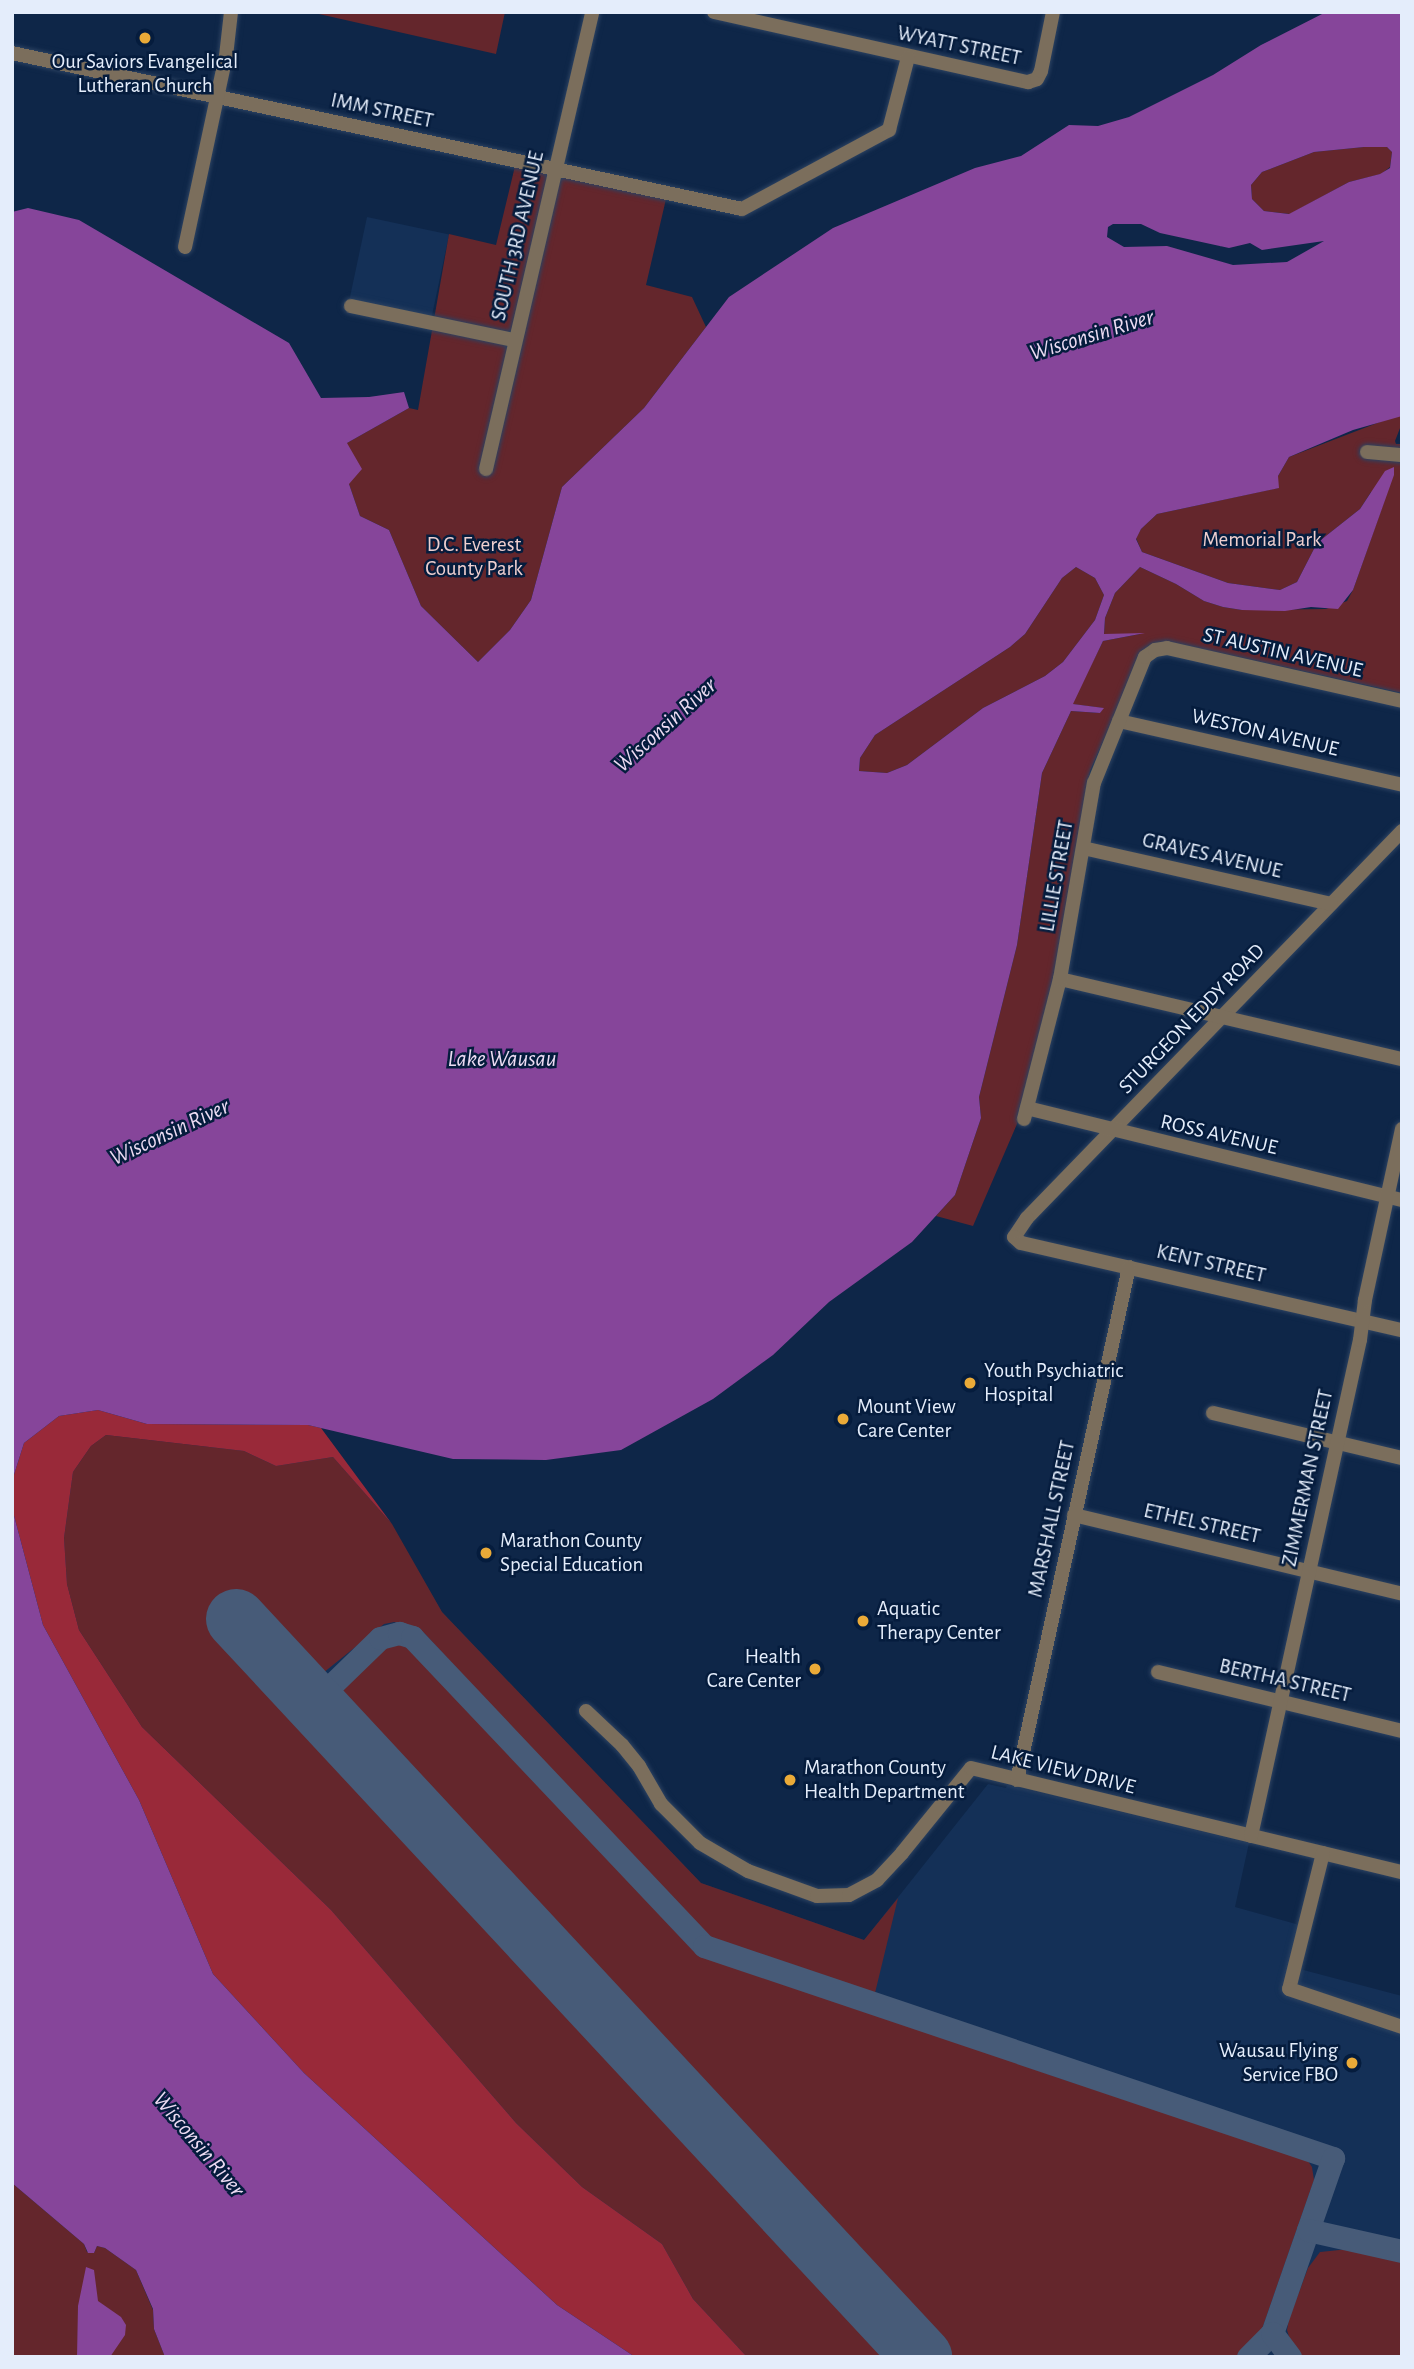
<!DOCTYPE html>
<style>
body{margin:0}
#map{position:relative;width:1414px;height:2369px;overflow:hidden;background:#0e2648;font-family:"Alegreya Sans",sans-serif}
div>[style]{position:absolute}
.built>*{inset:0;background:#143057;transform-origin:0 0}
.green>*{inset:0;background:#64262c}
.forest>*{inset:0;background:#992939}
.water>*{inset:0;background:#86459a}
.taxiway>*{height:23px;margin:-11.5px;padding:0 11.5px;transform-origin:11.5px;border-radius:11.5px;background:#475b78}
.runway>*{height:60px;margin:-30px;padding:0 30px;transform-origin:30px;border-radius:30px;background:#475b78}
.roads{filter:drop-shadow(0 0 2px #2c4261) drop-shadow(0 0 2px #2c4261)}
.minor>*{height:14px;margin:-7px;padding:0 7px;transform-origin:7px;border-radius:7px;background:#7b6e5c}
.dots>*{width:19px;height:19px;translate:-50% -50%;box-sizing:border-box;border:4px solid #051c3d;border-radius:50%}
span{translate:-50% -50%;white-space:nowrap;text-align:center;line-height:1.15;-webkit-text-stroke:5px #051c3d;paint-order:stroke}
.street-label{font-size:21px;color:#e4edfb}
.poi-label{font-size:21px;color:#e4edfb}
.left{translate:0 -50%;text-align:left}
.right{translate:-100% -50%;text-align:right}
.park-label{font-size:21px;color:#efcfcf}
.water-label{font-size:23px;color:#eddcf3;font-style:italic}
.frame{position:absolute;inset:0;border:14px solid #e4edfb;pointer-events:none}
</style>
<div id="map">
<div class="built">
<i style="left:367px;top:217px;width:84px;height:90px;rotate:12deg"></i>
<i style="clip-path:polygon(321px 1428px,391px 1524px,442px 1612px,701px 1883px,864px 1940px,988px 1784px,1006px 1788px,1007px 1785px,1249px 1843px,1235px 1907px,1303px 1926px,1292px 1967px,1402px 1996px,1402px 2357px,635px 2357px,12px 1508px,12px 1481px)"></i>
</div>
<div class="green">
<i style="clip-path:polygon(310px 12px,505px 12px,496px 54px)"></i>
<i style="clip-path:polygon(1364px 147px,1387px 147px,1392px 152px,1390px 167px,1381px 174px,1349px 182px,1290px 214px,1264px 211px,1252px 199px,1251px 185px,1262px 172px,1314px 152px)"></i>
<i style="clip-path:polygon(516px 162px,555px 170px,559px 180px,563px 177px,666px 199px,646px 285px,692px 297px,706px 327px,644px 408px,562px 487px,531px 600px,510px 630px,478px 662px,421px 606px,389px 530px,360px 516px,349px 484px,347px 443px,409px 408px,418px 410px,449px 234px,496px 245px)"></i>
<i style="clip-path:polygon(1398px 415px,1402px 416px,1402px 423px,1395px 441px,1396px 444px,1402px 444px,1402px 693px,1180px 644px,1171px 643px,1141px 656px,1090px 771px,1059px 968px,1017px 1124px,973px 1226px,936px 1216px,955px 1195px,981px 1118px,979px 1097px,1017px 945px,1042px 773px,1071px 711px,1100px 713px,1103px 708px,1072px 704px,1103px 641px,1140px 634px,1104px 635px,1105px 618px,1115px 593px,1140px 567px,1176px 584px,1204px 601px,1223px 607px,1242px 610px,1326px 609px,1347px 601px,1353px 590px,1385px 499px,1371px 492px,1360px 509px,1317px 543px,1297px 582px,1280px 590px,1228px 583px,1142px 552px,1136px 538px,1141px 529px,1157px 514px,1278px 488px,1278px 476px,1289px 457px)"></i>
<i style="clip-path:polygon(1076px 567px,1095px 578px,1104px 595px,1095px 620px,1063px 662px,1045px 676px,983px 708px,907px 765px,887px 773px,859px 771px,860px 758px,875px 735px,1010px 647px,1025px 634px,1062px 578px)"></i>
<i style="clip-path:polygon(106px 1435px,244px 1451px,276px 1466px,333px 1457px,392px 1524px,442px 1612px,701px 1883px,864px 1940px,898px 1898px,875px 1993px,712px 1939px,698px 1928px,425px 1634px,415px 1627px,394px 1622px,384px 1624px,323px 1673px,314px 1673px,304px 1666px,251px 1609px,222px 1635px,893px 2357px,747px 2357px,693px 2299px,662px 2244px,582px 2187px,516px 2123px,331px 1910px,142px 1727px,79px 1630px,67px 1584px,64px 1538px,73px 1472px,91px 1446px)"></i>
<i style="clip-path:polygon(396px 1643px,410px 1648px,688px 1945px,700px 1953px,1068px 2081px,1304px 2155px,1312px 2167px,1314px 2180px,1261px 2332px,1236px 2357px,947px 2357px,348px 1713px,341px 1698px,345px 1684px,386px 1646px)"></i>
<i style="clip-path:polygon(12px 2183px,84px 2244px,87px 2252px,94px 2253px,97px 2246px,105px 2248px,136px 2270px,153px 2310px,154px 2329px,165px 2357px,12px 2357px)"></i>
<i style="clip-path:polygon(1349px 2249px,1402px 2260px,1402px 2357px,1298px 2357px,1293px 2349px,1287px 2330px,1289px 2319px,1308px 2268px,1320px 2252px)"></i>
</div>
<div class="forest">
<i style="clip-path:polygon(98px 1410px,147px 1424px,308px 1425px,321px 1428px,392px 1524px,333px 1457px,276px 1466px,244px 1451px,106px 1435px,91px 1446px,73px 1472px,64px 1538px,67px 1584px,79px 1630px,142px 1727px,331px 1910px,516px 2123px,582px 2187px,662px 2244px,693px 2299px,747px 2357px,635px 2357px,557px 2305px,304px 2073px,213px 1974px,139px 1800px,43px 1625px,12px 1508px,12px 1481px,24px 1443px,59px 1416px)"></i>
</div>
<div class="water">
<i style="clip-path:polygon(evenodd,1326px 12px,1402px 12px,1402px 416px,1353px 430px,1289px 457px,1278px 476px,1279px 488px,1157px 514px,1141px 529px,1136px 539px,1142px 552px,1228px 583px,1280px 590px,1297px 582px,1317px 543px,1360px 509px,1385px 471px,1394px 467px,1394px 475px,1353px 590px,1338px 609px,1311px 607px,1285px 611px,1242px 610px,1223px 607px,1204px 601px,1176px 584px,1140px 567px,1115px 593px,1105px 618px,1104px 634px,1145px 633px,1103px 641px,1073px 704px,1104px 708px,1100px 713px,1071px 711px,1042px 773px,1017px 945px,979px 1097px,981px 1118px,955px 1195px,912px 1242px,829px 1302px,773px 1355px,713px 1399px,621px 1450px,546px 1460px,453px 1459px,308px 1425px,147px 1424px,98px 1410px,59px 1416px,24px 1443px,12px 1481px,12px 212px,28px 208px,79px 220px,289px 343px,321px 398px,369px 397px,404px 392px,409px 408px,347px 443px,362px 469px,349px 484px,360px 516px,389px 530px,421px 606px,478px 662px,510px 630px,531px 600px,562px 487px,644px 408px,729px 297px,833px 228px,975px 168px,1021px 156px,1069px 125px,1098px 126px,1129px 117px,1213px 75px,1261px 45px,1326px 12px,1364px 147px,1387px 147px,1392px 152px,1390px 168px,1380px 174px,1349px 182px,1289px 214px,1264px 211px,1252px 199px,1251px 185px,1262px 172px,1314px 152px,1364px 147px,1326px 12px,1113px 224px,1141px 224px,1160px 233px,1229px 248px,1250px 243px,1262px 250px,1324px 241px,1287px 262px,1233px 265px,1167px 246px,1124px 247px,1107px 237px,1108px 227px,1113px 224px,1326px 12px,1076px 567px,1095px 578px,1104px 595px,1095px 620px,1063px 662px,1045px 676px,983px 708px,907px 765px,887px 773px,859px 771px,860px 758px,875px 735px,1010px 647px,1025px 634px,1062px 578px,1076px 567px)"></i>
<i style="clip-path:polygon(12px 1508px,43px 1625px,139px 1800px,213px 1974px,304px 2073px,557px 2305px,635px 2357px,165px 2357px,154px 2329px,153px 2309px,136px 2270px,105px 2248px,97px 2246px,94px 2253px,88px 2253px,84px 2244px,12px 2183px)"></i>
<i style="clip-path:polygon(86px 2267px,94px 2270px,98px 2301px,121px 2317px,126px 2325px,125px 2335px,110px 2357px,77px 2357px,78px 2306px)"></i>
</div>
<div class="taxiway">
<i style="left:313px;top:1703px;width:93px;rotate:-44.1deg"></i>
<i style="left:380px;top:1638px;width:20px;rotate:-15deg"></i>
<i style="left:399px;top:1633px;width:14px;rotate:17deg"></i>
<i style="left:412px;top:1637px;width:425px;rotate:46.6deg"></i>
<i style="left:704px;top:1946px;width:664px;rotate:18.63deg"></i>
<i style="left:1333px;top:2158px;width:185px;rotate:109.2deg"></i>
<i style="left:1272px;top:2333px;width:34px;rotate:135deg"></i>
<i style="left:1308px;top:2230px;width:96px;rotate:12.6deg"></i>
<i style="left:1272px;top:2333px;width:30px;rotate:53deg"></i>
</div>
<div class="runway">
<i style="left:236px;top:1619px;width:1008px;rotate:47.09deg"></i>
</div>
<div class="roads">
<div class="minor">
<i style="left:714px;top:12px;width:322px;rotate:12.6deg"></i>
<i style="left:1028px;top:82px;width:9px;rotate:-18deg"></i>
<i style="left:1037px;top:79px;width:9px;rotate:-63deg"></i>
<i style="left:1041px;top:71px;width:60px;rotate:-78.5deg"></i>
<i style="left:12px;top:53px;width:746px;rotate:12.06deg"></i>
<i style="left:742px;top:209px;width:167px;rotate:-28.3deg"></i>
<i style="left:889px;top:130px;width:75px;rotate:-75.4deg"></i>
<i style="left:185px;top:247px;width:195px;rotate:-77.9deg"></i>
<i style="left:226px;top:56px;width:44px;rotate:-83.5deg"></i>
<i style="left:351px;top:306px;width:167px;rotate:11.8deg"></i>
<i style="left:1367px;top:452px;width:35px;rotate:5deg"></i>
<i style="left:486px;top:469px;width:469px;rotate:-76.9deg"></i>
<i style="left:1119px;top:721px;width:290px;rotate:12.7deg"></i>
<i style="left:1402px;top:831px;width:539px;rotate:134.1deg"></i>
<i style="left:1027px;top:1218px;width:23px;rotate:124deg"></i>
<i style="left:1014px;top:1237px;width:9px;rotate:41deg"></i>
<i style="left:1021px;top:1243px;width:391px;rotate:12.9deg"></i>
<i style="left:1083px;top:848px;width:254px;rotate:12.7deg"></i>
<i style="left:1060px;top:979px;width:351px;rotate:13.2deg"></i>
<i style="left:1027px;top:1108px;width:386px;rotate:13.8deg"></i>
<i style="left:1024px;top:1119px;width:145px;rotate:-75.6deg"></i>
<i style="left:1060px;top:979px;width:199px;rotate:-80.2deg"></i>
<i style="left:1094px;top:783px;width:136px;rotate:-68deg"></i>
<i style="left:1145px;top:657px;width:12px;rotate:-35deg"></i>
<i style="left:1155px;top:650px;width:12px;rotate:-9deg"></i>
<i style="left:1167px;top:648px;width:241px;rotate:12.7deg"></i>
<i style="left:1213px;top:1413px;width:194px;rotate:13.4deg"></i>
<i style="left:1074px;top:1515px;width:337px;rotate:13.5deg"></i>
<i style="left:1158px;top:1672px;width:251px;rotate:13.6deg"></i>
<i style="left:586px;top:1711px;width:50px;rotate:43.4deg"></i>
<i style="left:622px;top:1745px;width:27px;rotate:51deg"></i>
<i style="left:639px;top:1766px;width:44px;rotate:59.9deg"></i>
<i style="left:661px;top:1804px;width:55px;rotate:45deg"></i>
<i style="left:700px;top:1843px;width:56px;rotate:30.3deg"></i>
<i style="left:748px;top:1871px;width:73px;rotate:19.9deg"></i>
<i style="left:817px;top:1896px;width:32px;rotate:-2deg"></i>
<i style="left:849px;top:1895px;width:32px;rotate:-28deg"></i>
<i style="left:877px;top:1880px;width:37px;rotate:-47deg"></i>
<i style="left:902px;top:1853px;width:109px;rotate:-50.9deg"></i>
<i style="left:971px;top:1768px;width:443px;rotate:13.6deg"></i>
<i style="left:1017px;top:1780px;width:525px;rotate:-77.68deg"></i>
<i style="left:1251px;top:1836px;width:508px;rotate:-77.61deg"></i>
<i style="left:1360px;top:1340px;width:40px;rotate:-82.9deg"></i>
<i style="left:1365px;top:1300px;width:175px;rotate:-77.8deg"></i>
<i style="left:1323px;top:1853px;width:140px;rotate:104deg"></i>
<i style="left:1289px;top:1989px;width:119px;rotate:18.6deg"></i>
</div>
</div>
<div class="dots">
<i style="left:145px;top:38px;background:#eaaa38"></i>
<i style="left:970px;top:1383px;background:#eaaa38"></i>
<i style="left:843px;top:1419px;background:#eaaa38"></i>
<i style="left:486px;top:1553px;background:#eaaa38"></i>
<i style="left:863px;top:1621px;background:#eaaa38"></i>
<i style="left:815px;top:1669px;background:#eaaa38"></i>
<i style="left:790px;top:1780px;background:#eaaa38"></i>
<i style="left:1352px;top:2063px;background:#eaaa38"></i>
</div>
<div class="street-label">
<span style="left:959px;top:46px;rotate:12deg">WYATT STREET</span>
<span style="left:382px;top:111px;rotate:12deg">IMM STREET</span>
<span style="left:518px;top:236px;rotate:-77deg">SOUTH 3RD AVENUE</span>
<span style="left:1283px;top:653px;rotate:13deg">ST AUSTIN AVENUE</span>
<span style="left:1265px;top:733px;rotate:13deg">WESTON AVENUE</span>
<span style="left:1212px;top:856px;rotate:13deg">GRAVES AVENUE</span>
<span style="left:1057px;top:876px;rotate:-80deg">LILLIE STREET</span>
<span style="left:1192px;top:1019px;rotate:-46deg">STURGEON EDDY ROAD</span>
<span style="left:1219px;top:1135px;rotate:13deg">ROSS AVENUE</span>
<span style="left:1211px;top:1264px;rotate:13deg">KENT STREET</span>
<span style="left:1308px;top:1478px;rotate:-78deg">ZIMMERMAN STREET</span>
<span style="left:1052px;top:1519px;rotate:-78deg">MARSHALL STREET</span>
<span style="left:1202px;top:1524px;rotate:13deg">ETHEL STREET</span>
<span style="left:1285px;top:1681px;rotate:13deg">BERTHA STREET</span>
<span style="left:1063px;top:1770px;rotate:14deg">LAKE VIEW DRIVE</span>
</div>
<div class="poi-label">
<span style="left:145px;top:74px">Our Saviors Evangelical<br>Lutheran Church</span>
<span class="left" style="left:984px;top:1383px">Youth Psychiatric<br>Hospital</span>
<span class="left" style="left:857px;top:1419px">Mount View<br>Care Center</span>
<span class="left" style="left:500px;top:1553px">Marathon County<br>Special Education</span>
<span class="left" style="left:877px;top:1621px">Aquatic<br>Therapy Center</span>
<span class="right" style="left:801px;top:1669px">Health<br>Care Center</span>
<span class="left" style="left:804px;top:1780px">Marathon County<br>Health Department</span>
<span class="right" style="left:1338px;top:2063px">Wausau Flying<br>Service FBO</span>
</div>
<div class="park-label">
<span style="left:1262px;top:540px">Memorial Park</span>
<span style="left:474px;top:557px">D.C. Everest<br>County Park</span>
</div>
<div class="water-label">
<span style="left:1092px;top:336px;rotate:-17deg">Wisconsin River</span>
<span style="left:666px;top:726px;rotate:-42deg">Wisconsin River</span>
<span style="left:502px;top:1060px">Lake Wausau</span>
<span style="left:170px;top:1133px;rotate:-25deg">Wisconsin River</span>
<span style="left:198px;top:2145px;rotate:50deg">Wisconsin River</span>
</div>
<div class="frame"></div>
</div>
